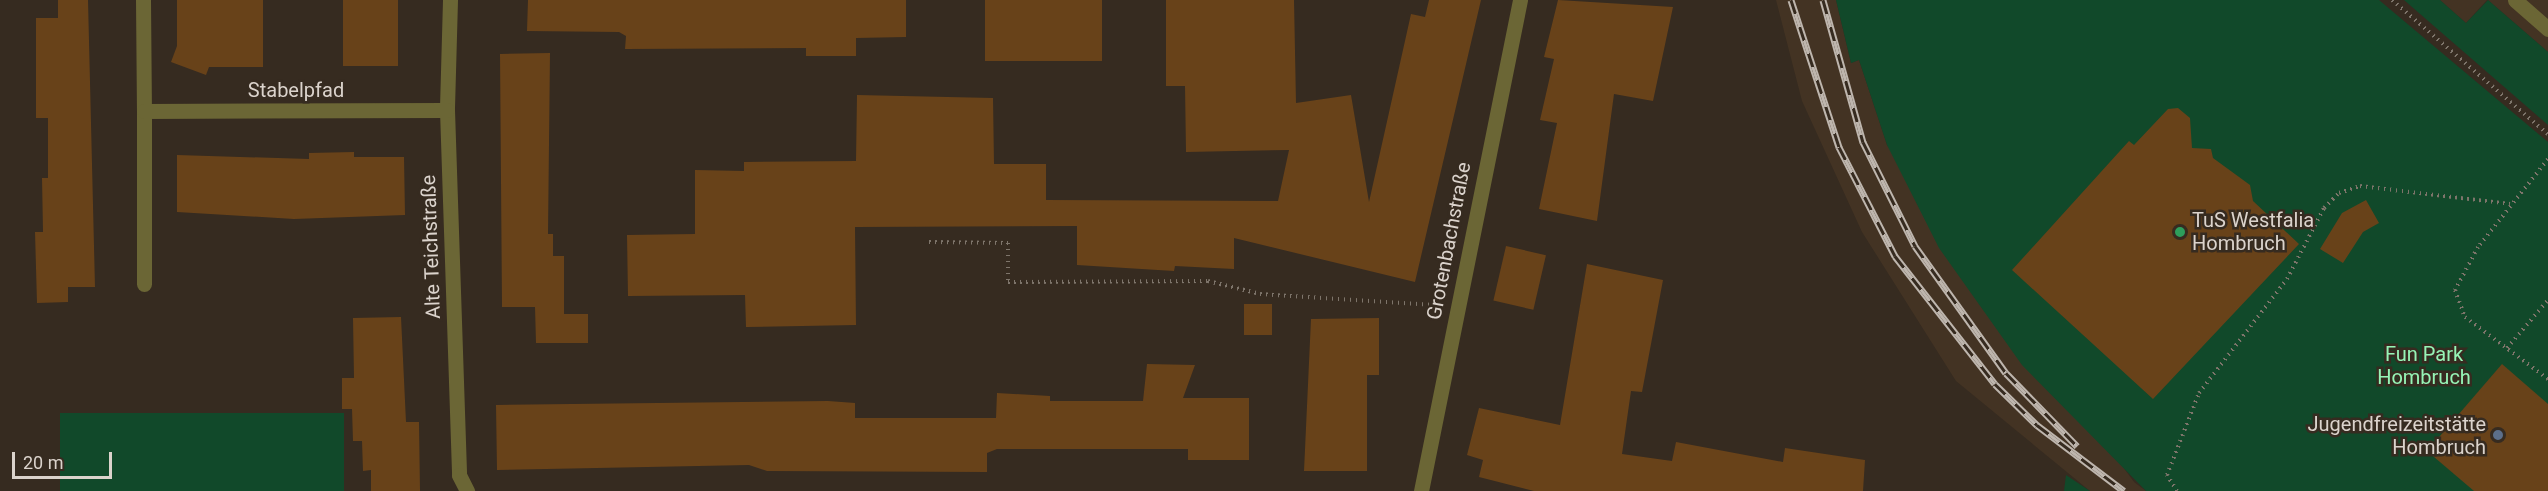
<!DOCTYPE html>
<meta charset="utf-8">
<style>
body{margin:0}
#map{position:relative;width:2548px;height:491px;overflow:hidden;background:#362b20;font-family:Roboto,sans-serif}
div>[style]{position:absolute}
.built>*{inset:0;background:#433323}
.green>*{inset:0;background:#11492a;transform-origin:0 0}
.building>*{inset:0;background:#684219;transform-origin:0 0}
.path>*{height:4px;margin-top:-2px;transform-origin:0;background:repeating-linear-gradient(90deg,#7e756b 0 1.5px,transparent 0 6px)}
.minor>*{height:15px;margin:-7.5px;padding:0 7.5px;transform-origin:7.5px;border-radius:7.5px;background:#6b6635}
.rail>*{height:7px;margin-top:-3.5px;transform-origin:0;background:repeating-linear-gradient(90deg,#362b20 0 14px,#beb6ae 0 28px);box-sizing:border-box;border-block:2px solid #beb6ae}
.dots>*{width:16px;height:16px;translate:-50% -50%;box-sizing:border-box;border:3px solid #362b20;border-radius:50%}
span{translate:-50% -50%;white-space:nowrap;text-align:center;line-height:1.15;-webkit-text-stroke:5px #362b20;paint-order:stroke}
.street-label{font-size:20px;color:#dbd3cc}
.poi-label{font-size:20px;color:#dbd3cc}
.left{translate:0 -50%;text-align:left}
.right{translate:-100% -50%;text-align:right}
.park-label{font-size:20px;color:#96f4b6}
.scale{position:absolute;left:12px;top:452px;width:100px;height:27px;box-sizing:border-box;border:3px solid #dbd3cc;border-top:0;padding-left:8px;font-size:18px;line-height:21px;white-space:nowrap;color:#dbd3cc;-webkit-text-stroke:4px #362b20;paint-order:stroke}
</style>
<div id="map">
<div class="built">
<i style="clip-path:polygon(1776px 0,1836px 0,1851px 63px,1859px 60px,1887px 145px,2134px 482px,2146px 491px,2090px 491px,1956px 381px,1862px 232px,1802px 101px)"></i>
<i style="clip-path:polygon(2440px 0,2487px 0,2466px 23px)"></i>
<i style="clip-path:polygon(2488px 0,2548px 0,2548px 52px)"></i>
</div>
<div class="green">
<i style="clip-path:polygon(1836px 0,2379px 0,2548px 142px,2548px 491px,2146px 491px,2022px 365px,1939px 248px,1887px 145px,1859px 60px,1851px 63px)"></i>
<i style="clip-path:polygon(2404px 0,2440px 0,2466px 23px,2488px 0,2548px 52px,2548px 125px)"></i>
<i style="left:60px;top:413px;width:284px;height:81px"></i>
<i style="clip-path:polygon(2066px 475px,2090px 491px,2064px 491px)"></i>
</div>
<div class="building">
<i style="clip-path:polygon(58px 0,88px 0,95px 287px,68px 287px,68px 302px,37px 303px,35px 232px,43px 232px,42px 178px,48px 178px,48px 118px,36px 118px,36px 18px,58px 18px)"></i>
<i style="clip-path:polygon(177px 0,263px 0,263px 67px,209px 67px,206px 75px,171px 62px,177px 46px)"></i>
<i style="left:343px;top:0;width:55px;height:66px"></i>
<i style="clip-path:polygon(528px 0,906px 0,906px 37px,856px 38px,856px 56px,806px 56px,806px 48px,625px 49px,626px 36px,619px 32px,527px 31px)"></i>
<i style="left:985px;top:0;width:117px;height:61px"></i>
<i style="clip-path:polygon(1166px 0,1294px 0,1296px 103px,1351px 95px,1369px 202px,1411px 14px,1425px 17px,1429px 0,1481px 0,1415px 282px,1234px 238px,1234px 269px,1175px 266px,1174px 271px,1077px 265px,1077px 226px,855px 227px,856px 325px,746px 327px,745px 295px,628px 296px,627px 235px,695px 234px,695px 170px,744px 171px,744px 162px,856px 161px,857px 95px,993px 98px,994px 164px,1046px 164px,1046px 200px,1278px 201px,1289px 150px,1186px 152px,1185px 86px,1166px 86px)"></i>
<i style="clip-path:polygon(1558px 0,1673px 7px,1653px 101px,1614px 94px,1597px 221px,1539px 209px,1557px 123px,1540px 120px,1554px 59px,1544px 57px)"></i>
<i style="clip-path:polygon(550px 53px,548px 234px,553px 234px,553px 256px,564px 256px,564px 314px,588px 314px,588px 343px,536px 343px,535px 307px,502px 307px,500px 54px)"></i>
<i style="clip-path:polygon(2178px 108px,2190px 118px,2192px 148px,2211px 149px,2213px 158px,2250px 185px,2253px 201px,2299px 244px,2153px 399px,2012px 270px,2129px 141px,2134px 145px,2168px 109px)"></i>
<i style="clip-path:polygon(354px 152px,354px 157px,404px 157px,405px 215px,294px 219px,177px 212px,177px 155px,309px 159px,309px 153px)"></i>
<i style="clip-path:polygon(2366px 200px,2379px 223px,2363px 232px,2343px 263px,2320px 249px,2342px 213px)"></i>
<i style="left:1506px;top:246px;width:41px;height:56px;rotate:13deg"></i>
<i style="clip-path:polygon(1587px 264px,1663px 280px,1642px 392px,1631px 391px,1622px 454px,1672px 461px,1676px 442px,1783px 462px,1785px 448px,1865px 460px,1863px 491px,1534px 491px,1479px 477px,1483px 460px,1467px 455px,1479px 408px,1560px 425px)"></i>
<i style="left:1244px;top:304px;width:28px;height:31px"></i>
<i style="clip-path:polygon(401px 317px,406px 422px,419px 422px,420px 491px,371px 491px,371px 470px,363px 471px,362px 441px,353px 441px,352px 409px,342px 409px,342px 378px,354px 378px,353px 318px)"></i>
<i style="clip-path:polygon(1379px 318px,1379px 375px,1367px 375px,1367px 471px,1304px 471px,1311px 319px)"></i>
<i style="clip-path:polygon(1147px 364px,1195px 365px,1183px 398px,1249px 398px,1249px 460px,1188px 460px,1188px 449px,997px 449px,987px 453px,987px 472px,767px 471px,749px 465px,497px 470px,496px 405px,828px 401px,855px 403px,855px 418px,996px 418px,997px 393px,1050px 396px,1050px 401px,1143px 401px)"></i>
<i style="clip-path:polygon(2502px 364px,2548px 404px,2548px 491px,2474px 491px,2427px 451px)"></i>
</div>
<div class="path">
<i style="left:2392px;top:0;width:206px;rotate:40.7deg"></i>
<i style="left:2548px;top:159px;width:112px;rotate:128.5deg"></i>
<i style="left:2478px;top:247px;width:49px;rotate:118.1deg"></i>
<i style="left:2455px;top:290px;width:29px;rotate:70deg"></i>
<i style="left:2465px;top:317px;width:104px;rotate:36.8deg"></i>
<i style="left:929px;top:242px;width:79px;rotate:0.7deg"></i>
<i style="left:1008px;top:243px;width:39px;rotate:90deg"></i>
<i style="left:1008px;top:282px;width:200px;rotate:-0.3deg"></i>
<i style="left:1208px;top:281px;width:54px;rotate:14deg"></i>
<i style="left:1260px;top:294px;width:175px;rotate:3.6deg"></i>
<i style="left:2507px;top:348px;width:63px;rotate:-49.5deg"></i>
<i style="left:2177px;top:491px;width:19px;rotate:-122deg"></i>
<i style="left:2167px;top:475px;width:88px;rotate:-68.7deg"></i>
<i style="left:2199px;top:393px;width:144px;rotate:-52.3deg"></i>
<i style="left:2287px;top:279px;width:80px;rotate:-62.5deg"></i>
<i style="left:2324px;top:208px;width:21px;rotate:-45deg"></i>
<i style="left:2339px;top:193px;width:22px;rotate:-18deg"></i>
<i style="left:2360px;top:186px;width:151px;rotate:6.8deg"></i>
</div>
<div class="minor">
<i style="left:143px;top:0;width:111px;rotate:89.5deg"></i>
<i style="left:450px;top:0;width:110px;rotate:91.6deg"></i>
<i style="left:447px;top:110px;width:365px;rotate:88.1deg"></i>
<i style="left:459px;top:475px;width:18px;rotate:63deg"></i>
<i style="left:2515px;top:0;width:44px;rotate:41.3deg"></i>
<i style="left:144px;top:284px;width:173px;rotate:-90deg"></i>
<i style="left:144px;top:111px;width:303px;rotate:-0.2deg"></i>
<i style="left:1421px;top:491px;width:501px;rotate:-78.6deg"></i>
</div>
<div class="rail">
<i style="left:1791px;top:0;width:155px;rotate:71.9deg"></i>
<i style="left:1839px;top:147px;width:123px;rotate:62.8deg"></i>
<i style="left:1895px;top:256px;width:162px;rotate:52deg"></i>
<i style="left:1995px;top:384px;width:59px;rotate:44.3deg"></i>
<i style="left:2037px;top:425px;width:109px;rotate:37.2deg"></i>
<i style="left:1823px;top:0;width:148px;rotate:74.3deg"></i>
<i style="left:1863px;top:142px;width:116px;rotate:63.4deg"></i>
<i style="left:1915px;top:246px;width:156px;rotate:54.4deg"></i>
<i style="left:2006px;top:373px;width:102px;rotate:45.8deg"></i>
</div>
<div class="dots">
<i style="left:2180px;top:232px;background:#2e9e5b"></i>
<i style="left:2498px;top:435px;background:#5c6f8a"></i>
</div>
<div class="street-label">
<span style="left:296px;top:90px">Stabelpfad</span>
<span style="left:1449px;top:241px;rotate:-79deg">Grotenbachstraße</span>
<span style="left:431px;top:247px;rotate:-92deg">Alte Teichstraße</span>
</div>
<div class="poi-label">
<span class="left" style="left:2192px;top:232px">TuS Westfalia<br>Hombruch</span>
<span class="right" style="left:2486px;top:436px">Jugendfreizeitstätte<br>Hombruch</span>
</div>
<div class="park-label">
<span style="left:2424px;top:366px">Fun Park<br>Hombruch</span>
</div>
<div class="scale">20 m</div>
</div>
